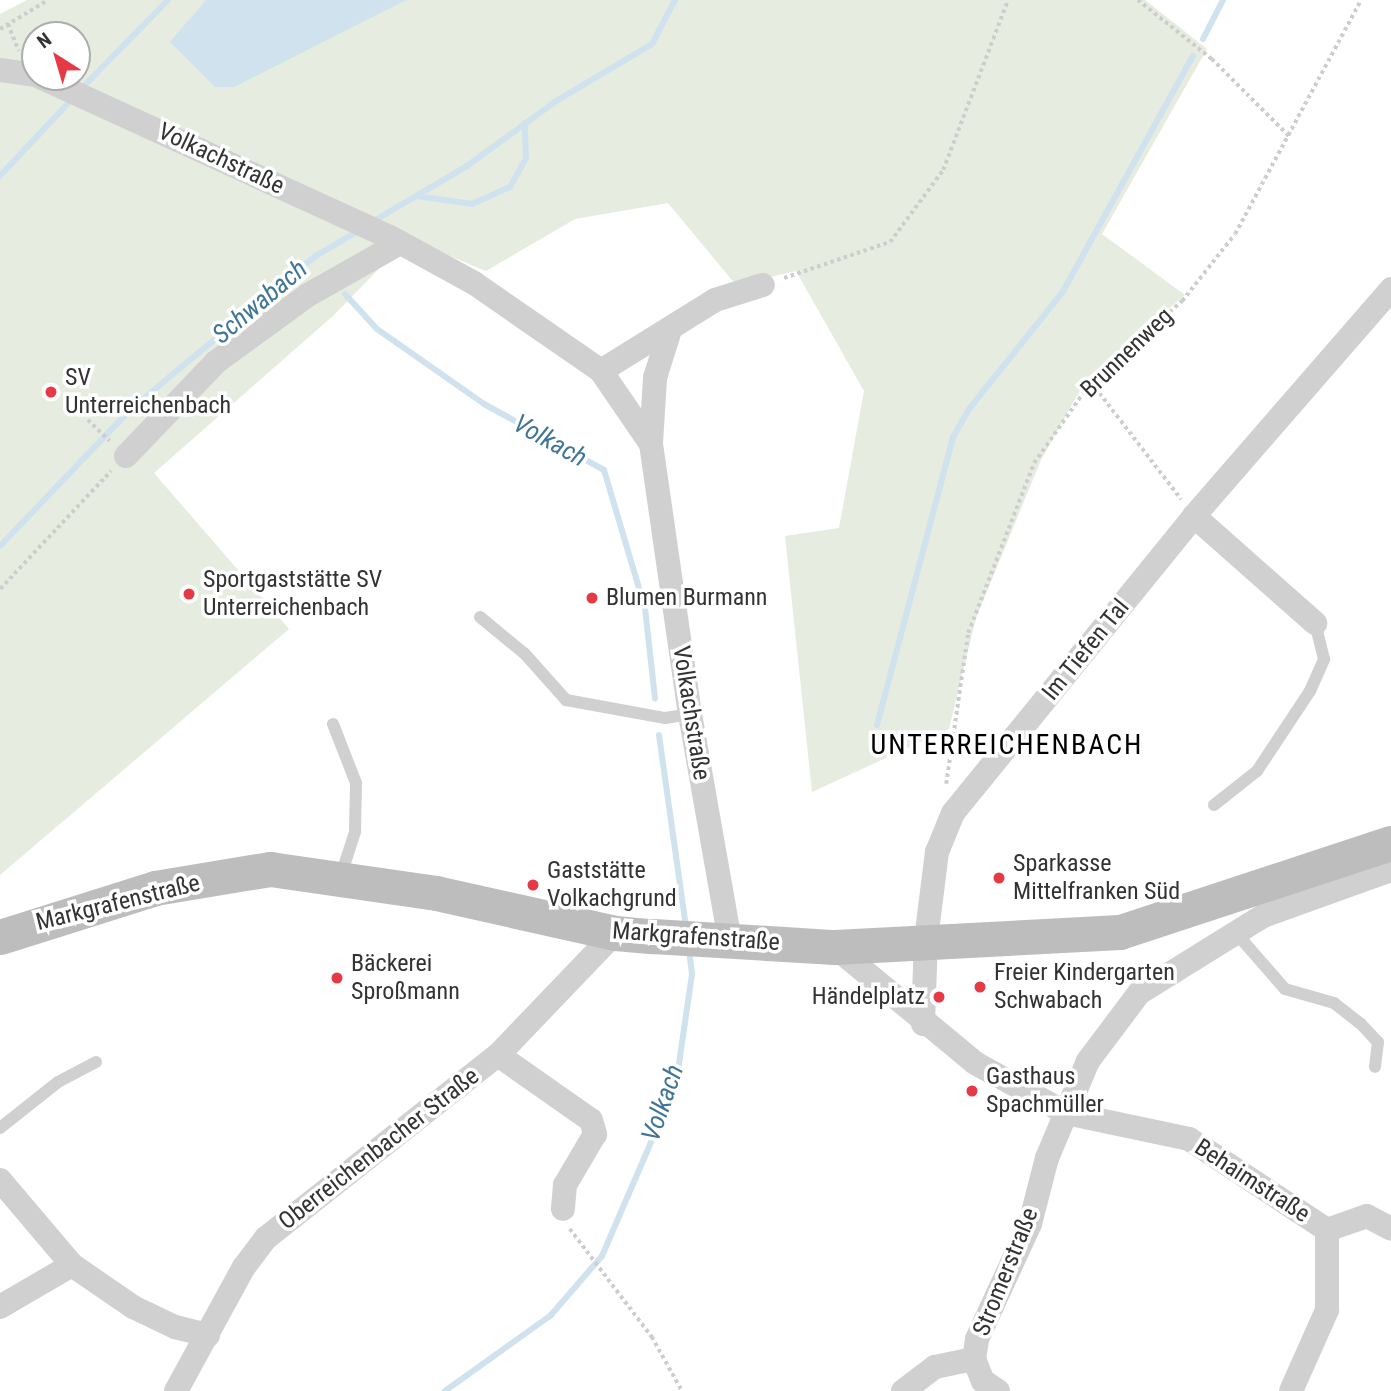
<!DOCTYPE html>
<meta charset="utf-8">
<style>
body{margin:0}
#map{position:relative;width:1391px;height:1391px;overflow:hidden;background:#fff;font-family:"Roboto Condensed",sans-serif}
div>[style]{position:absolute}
.green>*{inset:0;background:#e6ecdf}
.water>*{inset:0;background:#cfe2ee}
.stream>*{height:6px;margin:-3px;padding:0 3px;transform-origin:3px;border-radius:3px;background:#cfe2ee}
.path>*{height:3.5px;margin-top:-1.75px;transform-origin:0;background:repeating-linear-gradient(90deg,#cdcdcd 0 3.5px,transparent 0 7px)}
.service>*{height:12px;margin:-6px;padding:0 6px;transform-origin:6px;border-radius:6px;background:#d0d0d0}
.minor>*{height:24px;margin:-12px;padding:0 12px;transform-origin:12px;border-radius:12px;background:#d0d0d0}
.secondary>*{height:35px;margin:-17.5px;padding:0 17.5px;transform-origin:17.5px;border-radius:17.5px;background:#bdbdbd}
.dots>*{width:19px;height:19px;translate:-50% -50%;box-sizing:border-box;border:4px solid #fff;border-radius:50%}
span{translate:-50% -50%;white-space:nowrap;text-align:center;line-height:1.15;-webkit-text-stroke:7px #fff;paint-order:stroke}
.street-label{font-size:24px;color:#333}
.poi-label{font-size:24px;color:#333}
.left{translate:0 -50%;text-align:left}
.right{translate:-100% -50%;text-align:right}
.water-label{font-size:26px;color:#3f7597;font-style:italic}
.quarter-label{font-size:28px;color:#000;letter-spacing:2px}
.north{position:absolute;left:21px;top:21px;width:70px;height:70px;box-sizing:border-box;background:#fff;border:2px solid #adadad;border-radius:50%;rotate:323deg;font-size:19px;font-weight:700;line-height:28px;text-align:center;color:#333}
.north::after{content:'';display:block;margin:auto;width:24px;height:32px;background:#e63946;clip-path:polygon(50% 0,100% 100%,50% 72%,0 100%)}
</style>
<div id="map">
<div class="green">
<i style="clip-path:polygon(evenodd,27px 0,1145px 0,1207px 49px,1102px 234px,1185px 295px,1087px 378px,1041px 460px,976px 618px,949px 729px,812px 792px,785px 536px,839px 528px,864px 391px,796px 271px,736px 285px,668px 203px,575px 219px,486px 271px,408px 239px,334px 315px,154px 473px,289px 629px,0 875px,0 14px,27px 0,35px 35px,77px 35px,77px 77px,35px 77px,35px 35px)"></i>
</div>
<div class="water">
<i style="clip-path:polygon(206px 0,406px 0,234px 87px,215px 87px,170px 42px)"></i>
</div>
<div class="stream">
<i style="left:1203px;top:39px;width:44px;rotate:-62.9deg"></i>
<i style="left:80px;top:90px;width:126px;rotate:-45.6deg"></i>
<i style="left:0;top:176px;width:107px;rotate:-46.9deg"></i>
<i style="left:417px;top:196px;width:56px;rotate:8.3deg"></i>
<i style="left:472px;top:204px;width:42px;rotate:-24.1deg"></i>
<i style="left:510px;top:187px;width:33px;rotate:-61deg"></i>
<i style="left:526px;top:158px;width:34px;rotate:-92deg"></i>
<i style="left:372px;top:222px;width:110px;rotate:-30.5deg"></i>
<i style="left:467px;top:166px;width:110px;rotate:-36.1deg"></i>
<i style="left:556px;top:101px;width:112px;rotate:-30.7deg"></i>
<i style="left:652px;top:44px;width:50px;rotate:-62.4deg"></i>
<i style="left:345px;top:294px;width:47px;rotate:47.6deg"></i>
<i style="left:377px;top:329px;width:131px;rotate:35deg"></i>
<i style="left:484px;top:404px;width:137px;rotate:28.8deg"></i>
<i style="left:604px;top:470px;width:144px;rotate:73.5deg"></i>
<i style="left:645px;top:608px;width:91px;rotate:83.7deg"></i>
<i style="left:0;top:546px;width:190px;rotate:-46.3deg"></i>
<i style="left:131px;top:409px;width:238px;rotate:-39.7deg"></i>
<i style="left:314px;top:257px;width:53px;rotate:-30.4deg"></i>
<i style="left:877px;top:725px;width:298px;rotate:-75.2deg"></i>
<i style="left:953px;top:437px;width:32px;rotate:-60deg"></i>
<i style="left:969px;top:409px;width:149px;rotate:-51.3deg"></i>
<i style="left:1062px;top:293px;width:271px;rotate:-61.1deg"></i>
<i style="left:659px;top:735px;width:194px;rotate:82deg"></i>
<i style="left:445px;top:1391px;width:130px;rotate:-35.6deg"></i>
<i style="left:551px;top:1315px;width:78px;rotate:-49.2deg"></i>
<i style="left:602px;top:1256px;width:187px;rotate:-66.7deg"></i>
<i style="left:676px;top:1084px;width:111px;rotate:-81.7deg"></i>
<i style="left:692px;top:974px;width:26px;rotate:-97deg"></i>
</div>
<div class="path">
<i style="left:1138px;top:0;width:95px;rotate:38.6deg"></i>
<i style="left:1212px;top:59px;width:109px;rotate:45deg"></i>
<i style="left:8px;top:24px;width:29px;rotate:68deg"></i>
<i style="left:0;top:29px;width:56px;rotate:-31.1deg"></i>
<i style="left:784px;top:278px;width:112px;rotate:-18.8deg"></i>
<i style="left:890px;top:242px;width:89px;rotate:-53.6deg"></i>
<i style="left:943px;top:170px;width:182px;rotate:-69.1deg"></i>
<i style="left:1091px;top:382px;width:148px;rotate:52.4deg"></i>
<i style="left:88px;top:420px;width:30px;rotate:44deg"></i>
<i style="left:0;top:589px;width:162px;rotate:-46.8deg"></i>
<i style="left:946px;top:784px;width:153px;rotate:-81.7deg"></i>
<i style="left:968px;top:633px;width:182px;rotate:-68.8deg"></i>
<i style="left:1034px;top:463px;width:99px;rotate:-54.9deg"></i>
<i style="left:1091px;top:382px;width:122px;rotate:-41.7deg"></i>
<i style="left:1182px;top:301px;width:85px;rotate:-51.7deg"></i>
<i style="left:1235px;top:234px;width:266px;rotate:-61.7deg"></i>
<i style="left:570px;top:1229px;width:136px;rotate:52.8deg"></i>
<i style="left:652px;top:1337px;width:62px;rotate:60.9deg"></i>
</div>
<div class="service">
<i style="left:480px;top:617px;width:58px;rotate:39.4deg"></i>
<i style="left:525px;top:654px;width:62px;rotate:48.3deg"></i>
<i style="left:566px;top:700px;width:101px;rotate:10.3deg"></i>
<i style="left:665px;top:718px;width:25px;rotate:-9deg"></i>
<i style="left:333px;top:724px;width:63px;rotate:68.7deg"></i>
<i style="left:356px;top:783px;width:49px;rotate:91.2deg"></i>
<i style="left:355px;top:832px;width:45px;rotate:108deg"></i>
<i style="left:1214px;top:805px;width:55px;rotate:-38.3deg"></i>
<i style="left:1257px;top:771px;width:96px;rotate:-56.5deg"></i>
<i style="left:1310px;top:691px;width:35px;rotate:-66deg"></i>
<i style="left:1324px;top:659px;width:37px;rotate:-104deg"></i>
<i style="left:1236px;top:933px;width:74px;rotate:48.8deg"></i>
<i style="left:1285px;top:989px;width:51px;rotate:15.9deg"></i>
<i style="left:1334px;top:1003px;width:34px;rotate:38deg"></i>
<i style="left:1361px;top:1024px;width:25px;rotate:47deg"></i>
<i style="left:1378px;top:1042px;width:25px;rotate:97deg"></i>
<i style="left:0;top:1128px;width:74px;rotate:-38.4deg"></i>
<i style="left:58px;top:1082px;width:43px;rotate:-27.8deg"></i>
</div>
<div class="minor">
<i style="left:0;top:70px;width:35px;rotate:8deg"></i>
<i style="left:40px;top:77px;width:385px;rotate:24.6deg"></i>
<i style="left:390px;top:237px;width:96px;rotate:28.7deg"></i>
<i style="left:474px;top:283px;width:155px;rotate:34.7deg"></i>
<i style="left:601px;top:371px;width:88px;rotate:55.6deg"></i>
<i style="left:670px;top:330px;width:50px;rotate:107.4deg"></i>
<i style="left:655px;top:378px;width:66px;rotate:93.5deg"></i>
<i style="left:651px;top:444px;width:273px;rotate:81.8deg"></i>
<i style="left:690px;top:714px;width:230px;rotate:80deg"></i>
<i style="left:601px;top:371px;width:134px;rotate:-31.9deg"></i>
<i style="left:715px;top:300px;width:50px;rotate:-17.4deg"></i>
<i style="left:126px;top:456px;width:130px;rotate:-46.2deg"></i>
<i style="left:216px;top:362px;width:114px;rotate:-36.1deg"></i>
<i style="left:308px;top:295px;width:106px;rotate:-29.5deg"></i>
<i style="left:1194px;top:516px;width:162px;rotate:41.5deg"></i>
<i style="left:835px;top:947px;width:182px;rotate:39.6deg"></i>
<i style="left:975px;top:1063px;width:104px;rotate:28.8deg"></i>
<i style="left:1066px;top:1113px;width:126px;rotate:11.9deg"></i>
<i style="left:1189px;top:1139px;width:165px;rotate:33.4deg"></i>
<i style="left:1327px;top:1230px;width:42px;rotate:-19.3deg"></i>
<i style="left:1367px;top:1216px;width:27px;rotate:28deg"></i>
<i style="left:923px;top:1024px;width:85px;rotate:-88deg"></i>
<i style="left:926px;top:939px;width:88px;rotate:-82.8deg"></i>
<i style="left:937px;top:852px;width:42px;rotate:-67.7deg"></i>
<i style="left:953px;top:813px;width:382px;rotate:-50.9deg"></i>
<i style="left:1194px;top:516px;width:301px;rotate:-49deg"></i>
<i style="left:498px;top:1055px;width:113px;rotate:35deg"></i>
<i style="left:591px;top:1120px;width:15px;rotate:74deg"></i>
<i style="left:595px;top:1134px;width:59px;rotate:120.5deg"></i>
<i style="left:565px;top:1185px;width:24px;rotate:95deg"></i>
<i style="left:0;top:1180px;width:111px;rotate:49.7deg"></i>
<i style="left:72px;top:1265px;width:74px;rotate:34.5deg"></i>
<i style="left:133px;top:1307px;width:47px;rotate:25.5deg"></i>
<i style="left:175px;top:1327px;width:34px;rotate:14deg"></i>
<i style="left:0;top:1307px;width:83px;rotate:-30.3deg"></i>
<i style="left:974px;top:1359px;width:20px;rotate:-81deg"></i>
<i style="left:977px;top:1339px;width:127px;rotate:-65.3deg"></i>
<i style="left:1030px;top:1224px;width:68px;rotate:-75.6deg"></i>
<i style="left:1047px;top:1158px;width:105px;rotate:-67.1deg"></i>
<i style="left:1088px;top:1061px;width:85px;rotate:-53.1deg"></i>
<i style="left:1139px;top:993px;width:146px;rotate:-31.8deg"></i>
<i style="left:1263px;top:916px;width:136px;rotate:-19.8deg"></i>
<i style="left:974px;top:1359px;width:24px;rotate:68deg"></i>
<i style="left:983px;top:1381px;width:18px;rotate:34deg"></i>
<i style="left:176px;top:1391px;width:141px;rotate:-61.3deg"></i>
<i style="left:244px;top:1267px;width:36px;rotate:-53deg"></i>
<i style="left:266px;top:1238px;width:295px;rotate:-38.3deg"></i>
<i style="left:498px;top:1055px;width:169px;rotate:-46.2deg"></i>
<i style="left:903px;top:1391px;width:40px;rotate:-37deg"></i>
<i style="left:935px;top:1367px;width:40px;rotate:-12deg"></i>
<i style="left:1291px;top:1391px;width:89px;rotate:-66deg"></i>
<i style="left:1327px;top:1310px;width:80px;rotate:-90deg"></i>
</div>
<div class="secondary">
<i style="left:0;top:937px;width:163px;rotate:-17.5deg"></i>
<i style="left:155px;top:888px;width:117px;rotate:-9.4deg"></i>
<i style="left:270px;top:869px;width:168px;rotate:8.2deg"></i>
<i style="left:436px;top:893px;width:183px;rotate:12.6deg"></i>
<i style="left:615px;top:933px;width:38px;rotate:5deg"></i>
<i style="left:653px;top:936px;width:182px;rotate:3.5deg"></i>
<i style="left:835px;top:947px;width:285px;rotate:-3deg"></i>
<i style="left:1120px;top:932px;width:285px;rotate:-18.2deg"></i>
</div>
<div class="dots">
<i style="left:51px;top:392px;background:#e63946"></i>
<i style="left:189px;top:594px;background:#e63946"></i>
<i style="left:592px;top:598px;background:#e63946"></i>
<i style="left:999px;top:878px;background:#e63946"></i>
<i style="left:533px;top:885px;background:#e63946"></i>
<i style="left:337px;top:978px;background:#e63946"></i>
<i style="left:980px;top:987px;background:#e63946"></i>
<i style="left:939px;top:997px;background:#e63946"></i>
<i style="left:972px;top:1091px;background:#e63946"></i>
</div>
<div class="street-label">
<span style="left:221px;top:159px;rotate:25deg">Volkachstraße</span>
<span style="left:1127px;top:353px;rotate:-44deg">Brunnenweg</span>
<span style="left:1086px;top:650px;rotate:-51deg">Im Tiefen Tal</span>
<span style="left:691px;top:713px;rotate:81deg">Volkachstraße</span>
<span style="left:118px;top:903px;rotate:-14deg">Markgrafenstraße</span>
<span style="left:696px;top:937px;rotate:4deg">Markgrafenstraße</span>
<span style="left:379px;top:1149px;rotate:-38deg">Oberreichenbacher Straße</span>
<span style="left:1252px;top:1181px;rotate:33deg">Behaimstraße</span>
<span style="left:1006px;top:1272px;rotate:-68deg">Stromerstraße</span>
</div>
<div class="poi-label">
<span class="left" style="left:65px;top:392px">SV<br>Unterreichenbach</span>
<span class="left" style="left:203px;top:594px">Sportgaststätte SV<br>Unterreichenbach</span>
<span class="left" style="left:606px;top:598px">Blumen Burmann</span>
<span class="left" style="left:1013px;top:878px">Sparkasse<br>Mittelfranken Süd</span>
<span class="left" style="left:547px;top:885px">Gaststätte<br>Volkachgrund</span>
<span class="left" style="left:351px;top:978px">Bäckerei<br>Sproßmann</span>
<span class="left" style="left:994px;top:987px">Freier Kindergarten<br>Schwabach</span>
<span class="right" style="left:925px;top:997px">Händelplatz</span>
<span class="left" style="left:986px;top:1091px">Gasthaus<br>Spachmüller</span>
</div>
<div class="water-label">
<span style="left:260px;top:302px;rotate:-40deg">Schwabach</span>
<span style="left:550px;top:441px;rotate:29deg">Volkach</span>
<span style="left:663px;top:1103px;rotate:-71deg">Volkach</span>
</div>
<div class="quarter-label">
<span style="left:1007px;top:745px">UNTERREICHENBACH</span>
</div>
<div class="north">N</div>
</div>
